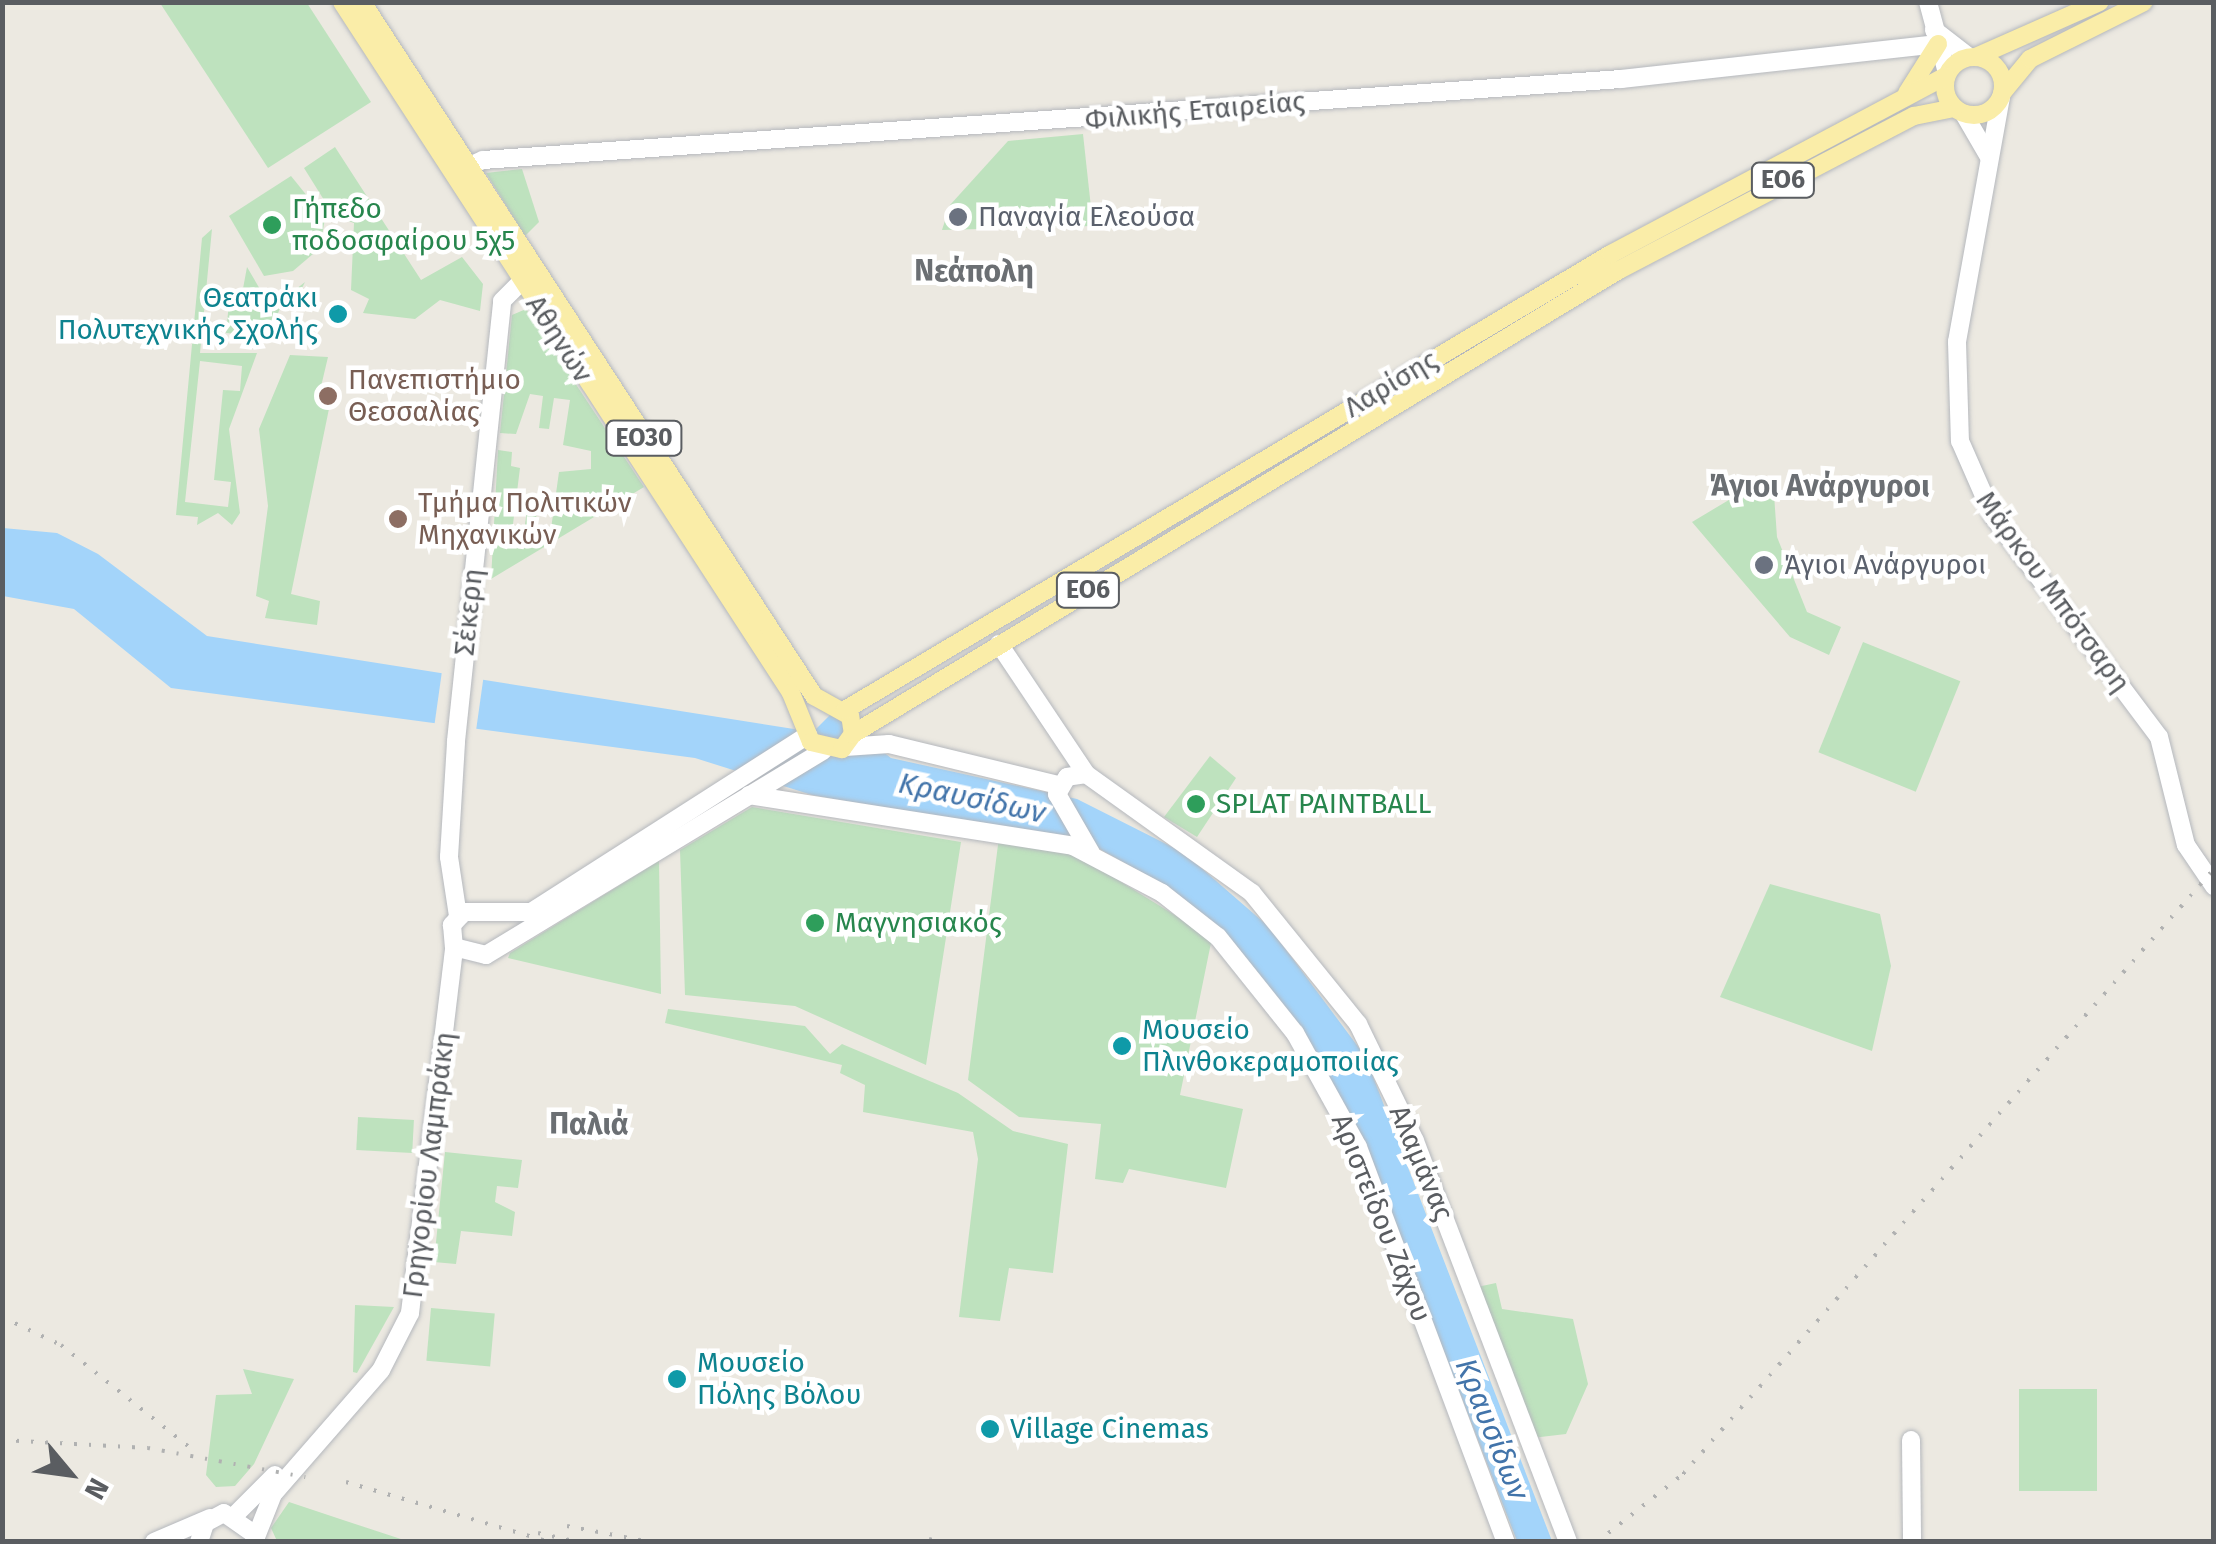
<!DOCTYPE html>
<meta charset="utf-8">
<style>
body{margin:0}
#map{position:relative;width:2216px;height:1544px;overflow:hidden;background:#ece9e1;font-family:"Fira Sans",sans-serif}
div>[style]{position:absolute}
.green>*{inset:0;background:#bee2be;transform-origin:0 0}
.water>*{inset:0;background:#a3d4fa}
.pier>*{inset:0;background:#ece9e1;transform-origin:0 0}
.roads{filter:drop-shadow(0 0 2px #b5b8bd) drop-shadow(0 0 2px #b5b8bd)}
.secondary>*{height:18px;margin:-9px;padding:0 9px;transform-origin:9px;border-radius:9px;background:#fff}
.primary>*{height:18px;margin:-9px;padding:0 9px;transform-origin:9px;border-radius:9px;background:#faeda8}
.primary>.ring{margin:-9px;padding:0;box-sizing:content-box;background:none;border:18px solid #faeda8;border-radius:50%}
.rail>*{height:4px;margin-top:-2px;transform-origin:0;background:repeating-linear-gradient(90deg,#b0b1b1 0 2.5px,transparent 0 14.5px)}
.dots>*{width:28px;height:28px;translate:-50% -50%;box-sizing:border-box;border:5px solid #fff;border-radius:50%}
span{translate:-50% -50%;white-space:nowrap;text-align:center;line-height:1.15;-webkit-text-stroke:9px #fff;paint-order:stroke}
.shield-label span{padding:2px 8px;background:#fff;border:2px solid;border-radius:8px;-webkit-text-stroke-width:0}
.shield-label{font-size:25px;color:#5a5d61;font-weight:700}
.street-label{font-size:28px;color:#5a5d61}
.leisure-label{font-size:28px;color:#27864d}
.left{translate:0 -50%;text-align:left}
.worship-label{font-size:28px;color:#5b616d}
.culture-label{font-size:28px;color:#0d838f}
.right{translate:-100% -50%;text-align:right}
.education-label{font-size:28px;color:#785e54}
.neighbourhood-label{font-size:30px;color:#6b6f73;font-weight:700}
.water-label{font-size:30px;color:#4274aa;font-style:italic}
.frame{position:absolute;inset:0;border:5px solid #5a5d61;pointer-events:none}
.north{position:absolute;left:20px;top:1424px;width:100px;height:100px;-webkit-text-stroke:8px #fff;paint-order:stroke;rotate:119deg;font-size:28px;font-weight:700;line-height:40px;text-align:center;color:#5a5d61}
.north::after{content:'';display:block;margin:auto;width:35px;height:45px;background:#5a5d61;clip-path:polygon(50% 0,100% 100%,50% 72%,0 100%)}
</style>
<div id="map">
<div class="green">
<i style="clip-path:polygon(160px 3px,307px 3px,371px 102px,268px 168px)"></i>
<i style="clip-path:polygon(1083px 134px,1093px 226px,942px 230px,950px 205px,1008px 141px)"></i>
<i style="clip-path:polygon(335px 147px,421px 280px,462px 257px,483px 284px,480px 311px,440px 300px,415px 319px,363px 313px,369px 299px,351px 290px,354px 223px,334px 216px,304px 168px)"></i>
<i style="clip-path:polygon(522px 169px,539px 222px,525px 236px,486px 173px)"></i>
<i style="clip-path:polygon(291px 176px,325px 218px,320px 248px,293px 271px,264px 276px,229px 216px)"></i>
<i style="clip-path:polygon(evenodd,212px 229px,200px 353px,257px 353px,229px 429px,240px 513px,232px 525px,218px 513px,197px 525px,198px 517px,176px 515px,202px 238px,212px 229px,200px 361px,242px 366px,240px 391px,223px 390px,214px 480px,231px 482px,228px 507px,185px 502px,200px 361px)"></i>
<i style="clip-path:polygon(247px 267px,264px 296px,286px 297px,305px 282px,292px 308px,282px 304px,275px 320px,283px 326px,241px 321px,238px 334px,226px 333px,230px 293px,242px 294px)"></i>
<i style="clip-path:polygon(526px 309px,644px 487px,491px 579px,498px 450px,512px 452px,511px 466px,520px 468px,512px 532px,524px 532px,528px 502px,538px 503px,534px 534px,550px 536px,559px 472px,591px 469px,591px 451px,563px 445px,570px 400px,554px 398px,549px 429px,539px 428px,543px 396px,530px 394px,516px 434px,500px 433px,512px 315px)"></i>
<i style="clip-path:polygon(290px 355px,328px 357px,319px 395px,331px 399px,291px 594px,320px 601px,317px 625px,265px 618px,269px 601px,256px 596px,268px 506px,259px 429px)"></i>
<i style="clip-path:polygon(1764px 479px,1773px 480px,1777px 537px,1807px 612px,1841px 627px,1829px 655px,1790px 637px,1692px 522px)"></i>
<i style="left:1863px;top:642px;width:105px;height:119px;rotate:22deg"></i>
<i style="clip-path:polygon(1210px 756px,1236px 778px,1197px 837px,1164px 817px)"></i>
<i style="clip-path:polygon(752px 807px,961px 842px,926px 1065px,795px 1006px,685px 995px,680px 850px)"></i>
<i style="clip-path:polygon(999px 837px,1074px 853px,1212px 938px,1180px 1095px,1243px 1109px,1226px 1188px,1129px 1169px,1123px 1183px,1095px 1179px,1101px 1124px,1019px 1117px,968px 1080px)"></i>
<i style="clip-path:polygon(659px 861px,661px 994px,508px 958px,510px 953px)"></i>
<i style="clip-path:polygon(1770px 884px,1880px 914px,1891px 966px,1872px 1051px,1720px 997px)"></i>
<i style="clip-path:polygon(668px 1009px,805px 1026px,830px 1054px,842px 1044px,958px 1093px,1013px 1131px,1068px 1144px,1053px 1273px,1009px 1268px,1000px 1321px,959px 1317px,978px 1159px,973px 1132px,863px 1112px,865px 1085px,840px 1073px,842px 1065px,665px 1023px)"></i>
<i style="left:358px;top:1117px;width:56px;height:33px;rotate:3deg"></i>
<i style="clip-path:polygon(445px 1152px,522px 1160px,518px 1188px,497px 1186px,495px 1202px,515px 1212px,512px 1236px,461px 1231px,456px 1264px,434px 1262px)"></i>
<i style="clip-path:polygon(1496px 1283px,1502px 1309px,1573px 1319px,1588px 1384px,1566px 1434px,1532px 1438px,1477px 1287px)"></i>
<i style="clip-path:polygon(355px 1305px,394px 1307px,357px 1373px,353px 1372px)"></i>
<i style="left:431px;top:1308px;width:64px;height:53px;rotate:5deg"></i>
<i style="clip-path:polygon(243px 1369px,294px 1379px,254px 1464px,235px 1486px,216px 1487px,206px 1475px,216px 1395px,252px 1394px)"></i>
<i style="left:2019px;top:1389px;width:78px;height:102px"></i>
<i style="clip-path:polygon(289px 1502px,343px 1520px,407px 1541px,277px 1541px,271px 1528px)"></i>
</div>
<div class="water">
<i style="clip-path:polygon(3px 528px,57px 533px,98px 554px,207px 636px,813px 732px,832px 713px,891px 758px,1077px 799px,1184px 853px,1269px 927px,1365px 1056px,1552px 1541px,1517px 1541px,1401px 1240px,1299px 1027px,1157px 881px,1096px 847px,812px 795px,695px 758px,171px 688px,74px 609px,3px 596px)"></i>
</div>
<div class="pier">
<i style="left:442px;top:671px;width:42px;height:55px;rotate:8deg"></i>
</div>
<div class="roads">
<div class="secondary">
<i style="left:1928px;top:2px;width:73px;rotate:75deg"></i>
<i style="left:1934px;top:30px;width:44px;rotate:37.6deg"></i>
<i style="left:2001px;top:97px;width:249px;rotate:100.2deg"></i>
<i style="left:1957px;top:342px;width:99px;rotate:88.3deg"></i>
<i style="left:1960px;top:441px;width:82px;rotate:66.3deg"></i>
<i style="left:1993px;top:516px;width:276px;rotate:53.1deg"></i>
<i style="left:2159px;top:737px;width:111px;rotate:76deg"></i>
<i style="left:2186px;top:845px;width:50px;rotate:55.7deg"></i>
<i style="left:1964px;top:114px;width:50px;rotate:59.8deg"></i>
<i style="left:458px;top:171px;width:27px;rotate:-24deg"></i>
<i style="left:483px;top:160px;width:1141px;rotate:-4.07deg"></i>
<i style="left:1621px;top:79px;width:319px;rotate:-6.3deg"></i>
<i style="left:999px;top:644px;width:156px;rotate:56.2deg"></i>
<i style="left:1086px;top:774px;width:204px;rotate:35.6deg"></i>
<i style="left:1252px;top:893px;width:169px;rotate:51deg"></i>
<i style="left:1358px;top:1024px;width:130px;rotate:64deg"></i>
<i style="left:1415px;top:1141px;width:429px;rotate:69.1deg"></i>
<i style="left:808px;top:735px;width:329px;rotate:147.4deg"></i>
<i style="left:531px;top:912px;width:67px;rotate:180deg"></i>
<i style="left:464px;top:912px;width:18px;rotate:133deg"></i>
<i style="left:452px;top:925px;width:22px;rotate:85deg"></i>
<i style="left:454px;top:947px;width:33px;rotate:14deg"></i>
<i style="left:486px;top:955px;width:394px;rotate:-31.2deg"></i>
<i style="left:845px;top:747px;width:44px;rotate:-3.9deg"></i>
<i style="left:889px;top:744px;width:175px;rotate:13.6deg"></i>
<i style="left:1086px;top:774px;width:19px;rotate:171deg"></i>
<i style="left:1067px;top:777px;width:20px;rotate:120deg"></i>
<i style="left:1057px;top:794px;width:68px;rotate:60deg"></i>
<i style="left:749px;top:795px;width:328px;rotate:8.9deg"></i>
<i style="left:1073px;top:846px;width:101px;rotate:27.8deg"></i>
<i style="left:1162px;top:893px;width:71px;rotate:38.2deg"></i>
<i style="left:1218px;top:937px;width:123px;rotate:51.3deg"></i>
<i style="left:1295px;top:1033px;width:130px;rotate:61.1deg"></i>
<i style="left:1358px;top:1147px;width:422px;rotate:69.5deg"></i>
<i style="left:458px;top:916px;width:60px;rotate:-98.7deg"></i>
<i style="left:449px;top:857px;width:116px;rotate:-86.5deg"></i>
<i style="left:456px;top:741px;width:442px;rotate:-84deg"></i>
<i style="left:502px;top:301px;width:45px;rotate:-45deg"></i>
<i style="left:1911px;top:1440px;width:102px;rotate:89.4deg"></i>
<i style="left:236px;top:1514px;width:55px;rotate:-45deg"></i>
<i style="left:154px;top:1542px;width:61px;rotate:-23.2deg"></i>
<i style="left:199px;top:1542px;width:20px;rotate:-72deg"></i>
<i style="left:205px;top:1523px;width:21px;rotate:-28deg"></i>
<i style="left:224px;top:1513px;width:37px;rotate:35deg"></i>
<i style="left:254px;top:1542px;width:52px;rotate:-68.4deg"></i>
<i style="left:273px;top:1494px;width:164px;rotate:-48.9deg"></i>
<i style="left:381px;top:1370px;width:64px;rotate:-63deg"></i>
<i style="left:410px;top:1313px;width:369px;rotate:-83.1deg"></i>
</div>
<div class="primary">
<i style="left:342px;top:2px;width:824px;rotate:56.98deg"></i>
<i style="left:791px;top:693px;width:53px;rotate:67.8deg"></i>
<i style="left:811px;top:742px;width:32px;rotate:13deg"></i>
<i style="left:842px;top:749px;width:19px;rotate:-54deg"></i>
<i style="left:853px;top:734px;width:18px;rotate:-99deg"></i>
<i style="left:850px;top:716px;width:41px;rotate:-150.9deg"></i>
<i style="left:814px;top:696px;width:828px;rotate:-123.08deg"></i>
<i style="left:1978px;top:56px;width:133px;rotate:-23.9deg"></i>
<i class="ring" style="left:1945px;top:57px;width:40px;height:40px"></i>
<i style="left:1907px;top:93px;width:58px;rotate:-57.7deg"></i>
<i style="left:2002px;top:93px;width:44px;rotate:-50.5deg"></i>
<i style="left:2030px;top:59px;width:127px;rotate:-26.6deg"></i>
<i style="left:845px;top:710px;width:891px;rotate:-30.77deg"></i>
<i style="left:1611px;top:254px;width:379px;rotate:-28deg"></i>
<i style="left:853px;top:734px;width:896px;rotate:-31.21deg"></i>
<i style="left:1619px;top:270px;width:333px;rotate:-27.6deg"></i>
<i style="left:1914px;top:116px;width:41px;rotate:-11.3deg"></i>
</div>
</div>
<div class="rail">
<i style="left:2px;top:1317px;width:65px;rotate:25.4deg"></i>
<i style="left:61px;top:1345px;width:169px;rotate:38.5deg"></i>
<i style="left:2px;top:1440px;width:146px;rotate:3.1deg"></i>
<i style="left:148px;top:1448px;width:160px;rotate:10.5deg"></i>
<i style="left:346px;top:1482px;width:213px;rotate:16.4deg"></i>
<i style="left:567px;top:1526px;width:86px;rotate:10.8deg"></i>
<i style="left:538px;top:1533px;width:41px;rotate:12.7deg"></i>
<i style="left:929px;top:1539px;width:11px;rotate:15deg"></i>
<i style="left:1597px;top:1542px;width:110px;rotate:-38.3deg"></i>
<i style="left:1683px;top:1474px;width:805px;rotate:-48.73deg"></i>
</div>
<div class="dots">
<i style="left:958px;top:217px;background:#6b7280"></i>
<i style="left:272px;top:225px;background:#2e9e5b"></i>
<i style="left:338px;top:314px;background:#0f9aa8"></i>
<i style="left:328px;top:396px;background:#8d6e63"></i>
<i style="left:398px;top:519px;background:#8d6e63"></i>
<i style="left:1764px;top:565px;background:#6b7280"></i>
<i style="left:1196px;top:804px;background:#2e9e5b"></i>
<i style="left:815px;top:923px;background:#2e9e5b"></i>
<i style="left:1122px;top:1046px;background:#0f9aa8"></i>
<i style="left:677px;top:1379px;background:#0f9aa8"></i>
<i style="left:990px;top:1429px;background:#0f9aa8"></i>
</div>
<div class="shield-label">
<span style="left:1783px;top:180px">ΕΟ6</span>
<span style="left:644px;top:438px">ΕΟ30</span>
<span style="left:1088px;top:590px">ΕΟ6</span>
</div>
<div class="street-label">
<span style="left:1195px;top:111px;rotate:-5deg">Φιλικής Εταιρείας</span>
<span style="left:559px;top:339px;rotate:57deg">Αθηνών</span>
<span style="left:1391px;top:384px;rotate:-31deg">Λαρίσης</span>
<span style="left:2053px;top:592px;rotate:54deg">Μάρκου Μπότσαρη</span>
<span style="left:469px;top:612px;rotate:-84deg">Σέκερη</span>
<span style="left:1421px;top:1163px;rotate:67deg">Αλαμάνας</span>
<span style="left:429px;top:1165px;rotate:-83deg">Γρηγορίου Λαμπράκη</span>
<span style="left:1381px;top:1218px;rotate:68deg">Αριστείδου Ζάχου</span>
</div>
<div class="leisure-label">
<span class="left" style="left:292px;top:225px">Γήπεδο<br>ποδοσφαίρου 5χ5</span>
<span class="left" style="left:1216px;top:804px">SPLAT PAINTBALL</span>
<span class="left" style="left:835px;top:923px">Μαγνησιακός</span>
</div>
<div class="worship-label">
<span class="left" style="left:978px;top:217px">Παναγία Ελεούσα</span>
<span class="left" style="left:1784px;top:565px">Άγιοι Ανάργυροι</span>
</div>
<div class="culture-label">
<span class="right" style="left:318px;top:314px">Θεατράκι<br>Πολυτεχνικής Σχολής</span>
<span class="left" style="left:1142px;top:1046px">Μουσείο<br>Πλινθοκεραμοποιίας</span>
<span class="left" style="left:697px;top:1379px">Μουσείο<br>Πόλης Βόλου</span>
<span class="left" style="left:1010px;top:1429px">Village Cinemas</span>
</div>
<div class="education-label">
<span class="left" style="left:348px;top:396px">Πανεπιστήμιο<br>Θεσσαλίας</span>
<span class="left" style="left:418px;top:519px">Τμήμα Πολιτικών<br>Μηχανικών</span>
</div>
<div class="neighbourhood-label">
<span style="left:974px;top:271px">Νεάπολη</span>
<span style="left:1819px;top:486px">Άγιοι Ανάργυροι</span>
<span style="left:589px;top:1124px">Παλιά</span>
</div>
<div class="water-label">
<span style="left:972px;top:798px;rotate:12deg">Κραυσίδων</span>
<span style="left:1492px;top:1429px;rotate:68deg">Κραυσίδων</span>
</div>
<div class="frame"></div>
<div class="north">N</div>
</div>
